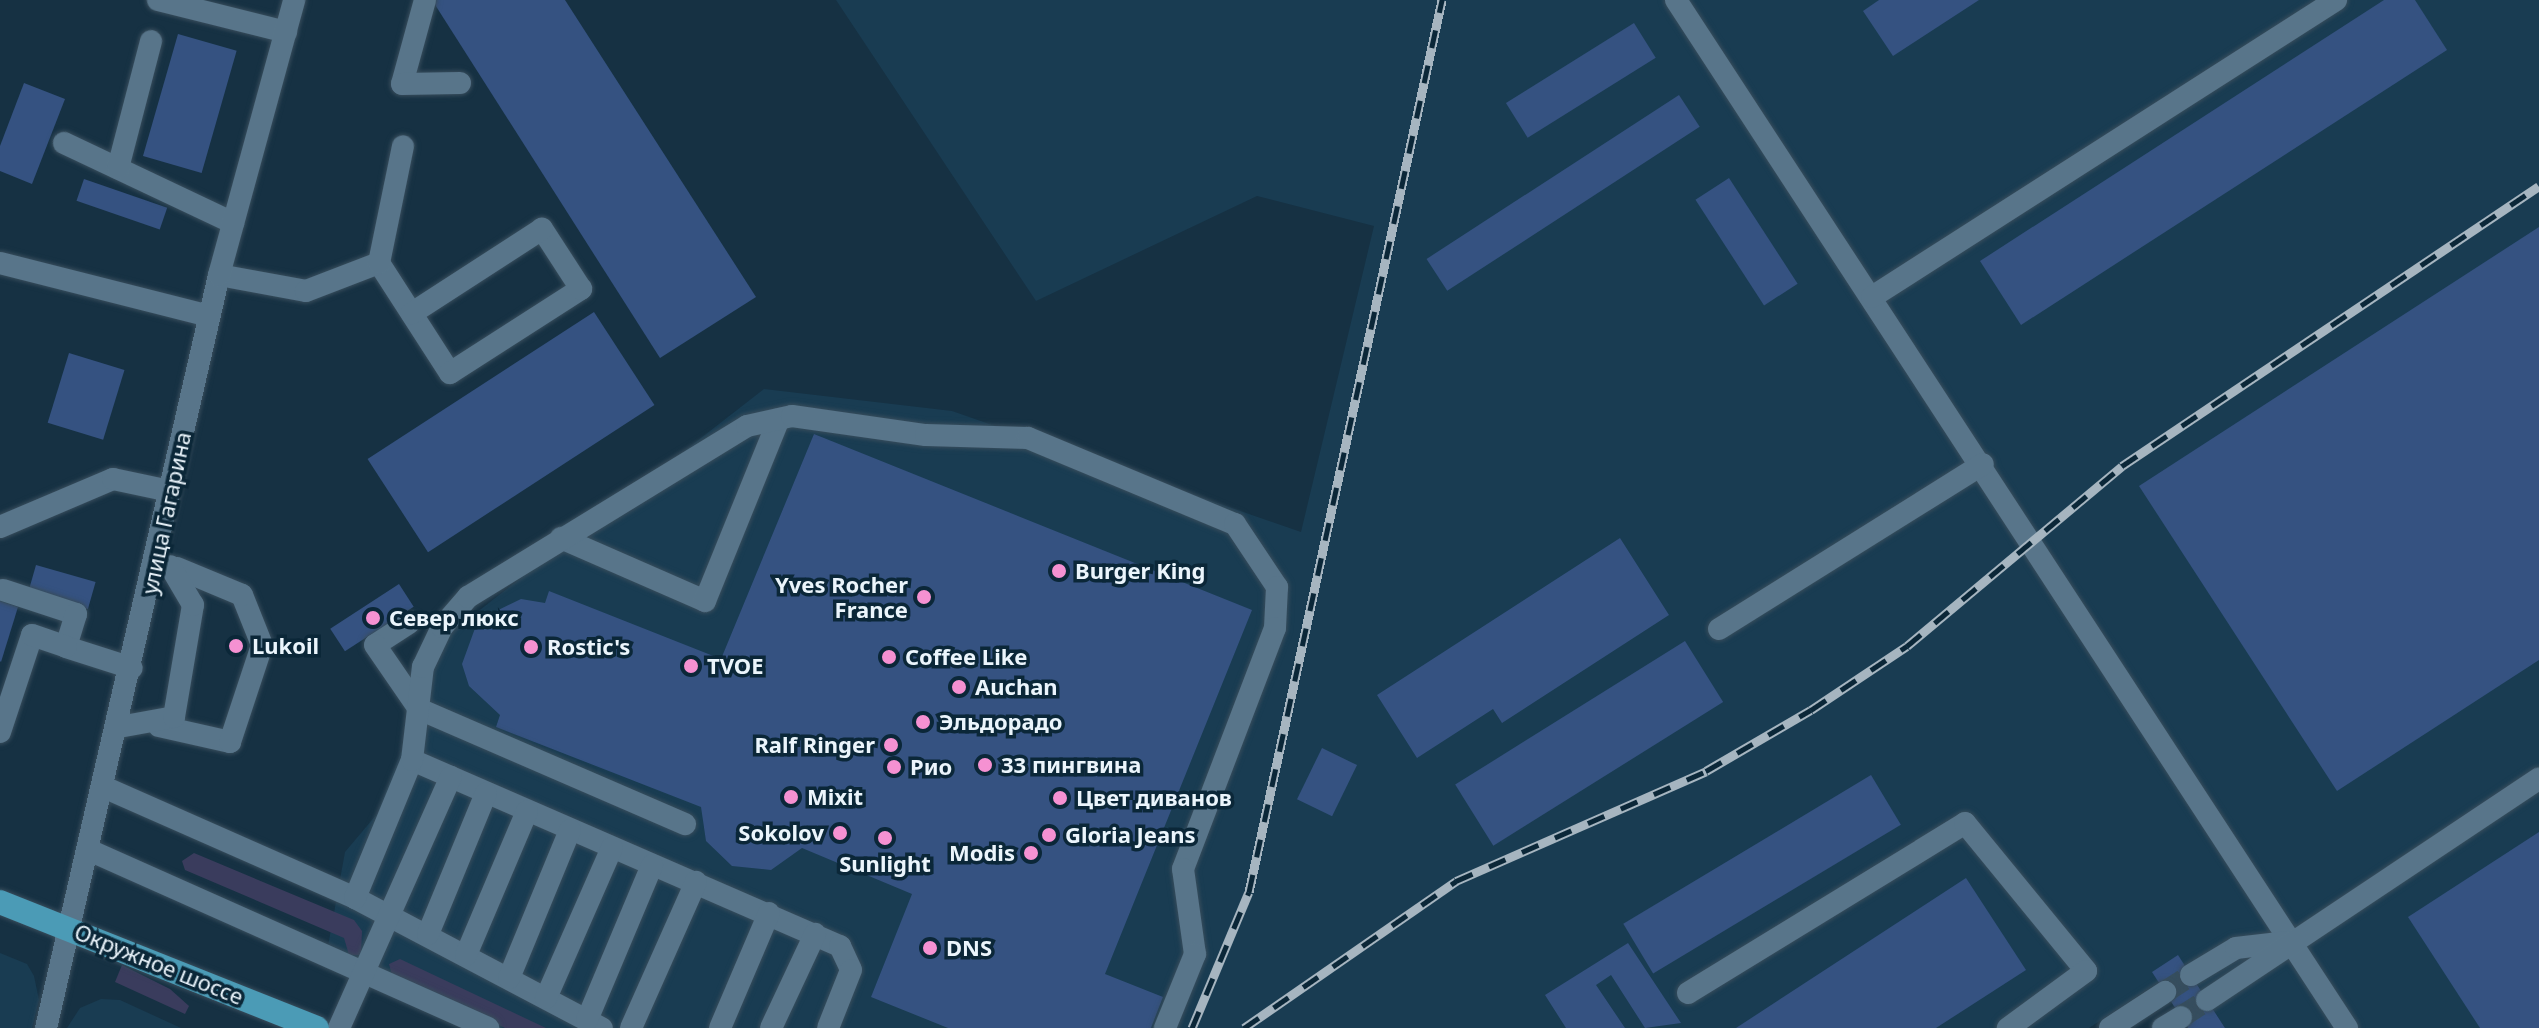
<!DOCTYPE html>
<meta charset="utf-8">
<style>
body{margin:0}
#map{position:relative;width:2539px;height:1028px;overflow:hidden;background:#163143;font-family:"Noto Sans",sans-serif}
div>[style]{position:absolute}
.built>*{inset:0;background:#193c52}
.green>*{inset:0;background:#3a3c5d}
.building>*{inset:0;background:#355281;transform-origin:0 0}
.minor-tunnel>*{height:22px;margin-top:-11px;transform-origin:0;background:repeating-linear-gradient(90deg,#364e5f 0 22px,transparent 0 33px)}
.roads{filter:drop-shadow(0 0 2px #384d5c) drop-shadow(0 0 2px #384d5c)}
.minor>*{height:22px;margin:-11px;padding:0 11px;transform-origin:11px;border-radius:11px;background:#58758a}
.major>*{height:24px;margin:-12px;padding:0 12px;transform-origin:12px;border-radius:12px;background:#4b9bb6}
.rail>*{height:9px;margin-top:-4.5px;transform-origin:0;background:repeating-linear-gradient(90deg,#0b2738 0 18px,#a6b5c0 0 36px);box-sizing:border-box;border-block:2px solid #a6b5c0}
.dots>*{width:22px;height:22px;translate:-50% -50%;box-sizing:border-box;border:4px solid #0b2738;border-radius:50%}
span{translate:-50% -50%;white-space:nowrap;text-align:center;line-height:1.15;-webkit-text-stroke:7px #0b2738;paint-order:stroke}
.street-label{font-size:22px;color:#ebf5fc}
.poi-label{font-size:22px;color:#ebf5fc;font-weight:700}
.left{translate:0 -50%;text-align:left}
.right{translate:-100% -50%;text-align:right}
</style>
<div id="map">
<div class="built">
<i style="clip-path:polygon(836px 0,2539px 0,2539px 1028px,2225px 1028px,2185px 965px,2089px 1028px,491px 1028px,328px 946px,345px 852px,377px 814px,445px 637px,764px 389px,952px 411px,1301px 532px,1374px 226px,1257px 196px,1036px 301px)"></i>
<i style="clip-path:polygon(0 953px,27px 964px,34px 976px,39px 1000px,32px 1028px,0 1028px)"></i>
<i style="clip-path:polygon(101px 999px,120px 1000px,181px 1028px,67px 1028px,80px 1008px)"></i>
</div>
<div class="green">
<i style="clip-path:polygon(194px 853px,354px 920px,362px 931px,361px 955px,349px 955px,344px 938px,185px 870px,182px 861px)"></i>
<i style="clip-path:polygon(400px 959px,546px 1028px,505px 1028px,392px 975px,389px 964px)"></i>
<i style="clip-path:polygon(122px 965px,170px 989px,189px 1006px,185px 1014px,115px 982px)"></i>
</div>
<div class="building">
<i style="clip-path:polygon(432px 0,565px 0,756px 297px,660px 358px)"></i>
<i style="clip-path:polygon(1879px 0,1979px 0,1893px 56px,1863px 11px)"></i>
<i style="clip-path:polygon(2384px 0,2415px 0,2447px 50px,2021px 325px,1980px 261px)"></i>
<i style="left:1634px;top:23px;width:41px;height:151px;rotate:58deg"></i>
<i style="left:178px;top:34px;width:61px;height:127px;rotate:16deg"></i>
<i style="clip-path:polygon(24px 83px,65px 99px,32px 184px,0 171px,0 146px)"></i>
<i style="left:1679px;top:95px;width:38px;height:301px;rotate:57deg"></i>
<i style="left:1729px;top:178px;width:126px;height:40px;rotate:57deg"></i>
<i style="left:84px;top:179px;width:88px;height:23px;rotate:19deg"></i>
<i style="clip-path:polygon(2539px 227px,2539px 660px,2337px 791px,2139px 486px)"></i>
<i style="left:594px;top:312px;width:111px;height:270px;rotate:57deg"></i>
<i style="left:69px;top:353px;width:58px;height:73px;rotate:17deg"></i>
<i style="clip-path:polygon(814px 434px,1252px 610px,1105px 974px,1163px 997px,1151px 1028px,948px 1028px,871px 997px,912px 894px,802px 848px,771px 870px,732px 866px,706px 841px,701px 807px,496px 727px,500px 715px,469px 686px,462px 664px,478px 620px,521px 599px,545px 603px,549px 591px,721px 659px)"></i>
<i style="clip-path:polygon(1620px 538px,1669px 615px,1502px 723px,1493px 709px,1417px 758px,1377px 695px)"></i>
<i style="left:36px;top:565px;width:62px;height:28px;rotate:16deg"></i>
<i style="left:399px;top:584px;width:27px;height:82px;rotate:57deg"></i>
<i style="clip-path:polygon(0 601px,18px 607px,1px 662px,0 661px)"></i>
<i style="left:1685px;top:641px;width:72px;height:271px;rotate:58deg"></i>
<i style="left:1322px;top:748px;width:39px;height:57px;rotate:26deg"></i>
<i style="left:1871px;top:775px;width:58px;height:289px;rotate:59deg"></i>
<i style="clip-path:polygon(2539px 832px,2539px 1028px,2480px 1028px,2408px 917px)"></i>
<i style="clip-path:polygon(1966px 878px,2026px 970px,1936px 1028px,1736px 1028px)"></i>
<i style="clip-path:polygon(1628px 943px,1681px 1023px,1645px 1028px,1611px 975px,1596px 985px,1625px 1028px,1566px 1028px,1545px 995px)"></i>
<i style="clip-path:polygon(2178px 955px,2225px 1028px,2188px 1028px,2152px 972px)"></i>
</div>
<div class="minor-tunnel">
<i style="left:2165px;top:992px;width:31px;rotate:-33deg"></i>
<i style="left:2181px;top:1017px;width:31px;rotate:-33deg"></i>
</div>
<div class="roads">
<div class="minor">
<i style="left:158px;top:0;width:132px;rotate:14deg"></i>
<i style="left:425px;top:0;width:87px;rotate:105.3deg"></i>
<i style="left:402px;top:84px;width:58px;rotate:-1deg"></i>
<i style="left:1676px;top:0;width:1228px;rotate:56.87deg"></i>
<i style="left:64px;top:143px;width:187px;rotate:25.3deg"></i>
<i style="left:118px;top:168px;width:131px;rotate:-75.4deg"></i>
<i style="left:0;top:263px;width:216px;rotate:14.2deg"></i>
<i style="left:379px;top:263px;width:131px;rotate:57.2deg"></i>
<i style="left:450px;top:373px;width:156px;rotate:-32.7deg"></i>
<i style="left:581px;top:289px;width:72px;rotate:-123deg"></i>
<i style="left:542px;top:229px;width:155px;rotate:147.1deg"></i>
<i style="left:219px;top:275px;width:88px;rotate:10.4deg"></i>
<i style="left:306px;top:291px;width:78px;rotate:-21deg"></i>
<i style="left:379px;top:263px;width:119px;rotate:-78.4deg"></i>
<i style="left:1872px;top:297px;width:551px;rotate:-32.62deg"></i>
<i style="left:0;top:527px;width:123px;rotate:-23deg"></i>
<i style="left:113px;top:479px;width:58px;rotate:11.9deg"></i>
<i style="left:561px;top:538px;width:157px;rotate:23.6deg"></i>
<i style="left:705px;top:601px;width:196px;rotate:-67.9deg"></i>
<i style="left:3px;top:590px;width:77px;rotate:18.2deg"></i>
<i style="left:76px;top:614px;width:34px;rotate:107deg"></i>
<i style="left:66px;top:647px;width:69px;rotate:17.7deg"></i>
<i style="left:409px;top:623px;width:40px;rotate:147.1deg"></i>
<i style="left:375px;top:645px;width:78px;rotate:55.5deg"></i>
<i style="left:419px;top:709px;width:290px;rotate:23.4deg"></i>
<i style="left:1719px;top:629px;width:311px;rotate:-32deg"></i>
<i style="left:159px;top:726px;width:73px;rotate:12.7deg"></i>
<i style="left:230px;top:742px;width:102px;rotate:-71.7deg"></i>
<i style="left:262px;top:645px;width:54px;rotate:-111.8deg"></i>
<i style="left:242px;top:595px;width:70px;rotate:-157.4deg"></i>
<i style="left:119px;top:727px;width:56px;rotate:-10.3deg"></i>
<i style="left:174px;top:717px;width:114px;rotate:-80.4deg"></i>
<i style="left:193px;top:605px;width:45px;rotate:-120.5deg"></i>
<i style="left:0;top:732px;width:102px;rotate:-71.7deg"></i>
<i style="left:32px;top:635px;width:36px;rotate:19deg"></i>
<i style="left:412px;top:760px;width:467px;rotate:23.5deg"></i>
<i style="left:840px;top:946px;width:26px;rotate:65deg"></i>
<i style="left:851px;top:970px;width:62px;rotate:111.6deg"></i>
<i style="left:106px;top:788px;width:272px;rotate:23.8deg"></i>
<i style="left:355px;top:898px;width:279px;rotate:27.8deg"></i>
<i style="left:91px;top:851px;width:435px;rotate:24deg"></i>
<i style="left:355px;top:898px;width:149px;rotate:-67.6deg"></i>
<i style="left:412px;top:760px;width:94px;rotate:-83.3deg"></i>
<i style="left:423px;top:667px;width:44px;rotate:-64.6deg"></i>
<i style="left:442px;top:627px;width:40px;rotate:-49deg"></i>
<i style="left:468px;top:597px;width:327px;rotate:-31.5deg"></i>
<i style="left:747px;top:426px;width:46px;rotate:-12.5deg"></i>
<i style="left:792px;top:416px;width:135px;rotate:8.1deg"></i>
<i style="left:926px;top:435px;width:102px;rotate:1.7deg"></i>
<i style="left:1028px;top:438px;width:224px;rotate:22.6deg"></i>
<i style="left:1235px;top:524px;width:76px;rotate:56.3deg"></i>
<i style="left:1277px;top:587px;width:41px;rotate:92.8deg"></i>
<i style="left:1275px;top:628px;width:258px;rotate:110.9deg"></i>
<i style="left:1183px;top:869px;width:86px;rotate:82deg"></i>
<i style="left:1195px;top:954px;width:80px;rotate:112.1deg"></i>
<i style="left:428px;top:934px;width:152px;rotate:-67.6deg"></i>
<i style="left:466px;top:955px;width:156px;rotate:-67deg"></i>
<i style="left:2191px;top:975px;width:52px;rotate:-31deg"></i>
<i style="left:2236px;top:948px;width:50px;rotate:-6.8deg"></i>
<i style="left:509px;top:978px;width:160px;rotate:-67.6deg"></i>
<i style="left:1688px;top:993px;width:325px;rotate:-31.5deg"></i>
<i style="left:1965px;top:823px;width:191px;rotate:50.7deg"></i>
<i style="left:2086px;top:971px;width:97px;rotate:143.8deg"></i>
<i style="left:546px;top:998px;width:164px;rotate:-66.3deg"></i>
<i style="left:2207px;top:1000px;width:399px;rotate:-33.7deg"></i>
<i style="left:587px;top:1020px;width:168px;rotate:-67.2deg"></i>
<i style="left:46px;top:1028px;width:773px;rotate:-77.06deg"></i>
<i style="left:219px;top:275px;width:285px;rotate:-74.7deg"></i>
<i style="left:339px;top:1028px;width:275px;rotate:-66deg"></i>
<i style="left:631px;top:1028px;width:160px;rotate:-66deg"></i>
<i style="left:720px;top:1028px;width:125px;rotate:-66.9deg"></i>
<i style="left:771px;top:1028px;width:104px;rotate:-64.9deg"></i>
<i style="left:2110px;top:1028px;width:66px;rotate:-33.2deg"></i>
<i style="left:2163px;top:1028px;width:21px;rotate:-31deg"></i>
</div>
<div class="major">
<i style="left:0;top:902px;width:341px;rotate:21.7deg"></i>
</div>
</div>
<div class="rail">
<i style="left:1192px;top:1028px;width:147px;rotate:-67.3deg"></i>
<i style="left:1249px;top:892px;width:913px;rotate:-77.79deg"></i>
<i style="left:1244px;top:1028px;width:258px;rotate:-34.7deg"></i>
<i style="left:1456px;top:881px;width:273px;rotate:-23.7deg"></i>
<i style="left:1706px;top:771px;width:121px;rotate:-30.2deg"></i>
<i style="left:1811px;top:710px;width:115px;rotate:-33.7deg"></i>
<i style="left:1907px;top:646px;width:280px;rotate:-39.9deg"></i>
<i style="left:2122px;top:466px;width:502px;rotate:-33.88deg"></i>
</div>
<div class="dots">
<i style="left:1059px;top:571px;background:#f591d2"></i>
<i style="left:924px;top:597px;background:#f591d2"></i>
<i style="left:373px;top:618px;background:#f591d2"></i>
<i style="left:236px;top:646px;background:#f591d2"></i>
<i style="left:531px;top:647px;background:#f591d2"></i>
<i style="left:889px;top:657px;background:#f591d2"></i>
<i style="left:691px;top:666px;background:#f591d2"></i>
<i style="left:959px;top:687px;background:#f591d2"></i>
<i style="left:923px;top:722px;background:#f591d2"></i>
<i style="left:891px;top:745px;background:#f591d2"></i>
<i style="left:985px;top:765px;background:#f591d2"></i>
<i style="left:894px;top:767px;background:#f591d2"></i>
<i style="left:791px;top:797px;background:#f591d2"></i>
<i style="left:1060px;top:798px;background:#f591d2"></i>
<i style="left:840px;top:833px;background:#f591d2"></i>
<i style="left:1049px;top:835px;background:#f591d2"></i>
<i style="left:885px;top:838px;background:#f591d2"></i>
<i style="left:1031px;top:853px;background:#f591d2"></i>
<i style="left:930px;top:948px;background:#f591d2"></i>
</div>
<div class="street-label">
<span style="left:166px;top:513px;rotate:-78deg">улица Гагарина</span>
<span style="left:159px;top:964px;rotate:22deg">Окружное шоссе</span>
</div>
<div class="poi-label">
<span class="left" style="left:1075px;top:571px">Burger King</span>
<span class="right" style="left:908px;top:597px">Yves Rocher<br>France</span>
<span class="left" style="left:389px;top:618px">Север люкс</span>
<span class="left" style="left:252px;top:646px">Lukoil</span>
<span class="left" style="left:547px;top:647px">Rostic's</span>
<span class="left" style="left:905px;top:657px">Coffee Like</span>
<span class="left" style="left:707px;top:666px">TVOE</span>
<span class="left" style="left:975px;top:687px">Auchan</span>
<span class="left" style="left:939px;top:722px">Эльдорадо</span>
<span class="right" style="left:875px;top:745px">Ralf Ringer</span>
<span class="left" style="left:1001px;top:765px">33 пингвина</span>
<span class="left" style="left:910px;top:767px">Рио</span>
<span class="left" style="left:807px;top:797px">Mixit</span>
<span class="left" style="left:1076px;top:798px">Цвет диванов</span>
<span class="right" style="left:824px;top:833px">Sokolov</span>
<span class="left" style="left:1065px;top:835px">Gloria Jeans</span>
<span class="right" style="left:1015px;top:853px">Modis</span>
<span style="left:885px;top:864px">Sunlight</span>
<span class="left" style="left:946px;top:948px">DNS</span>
</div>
</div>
